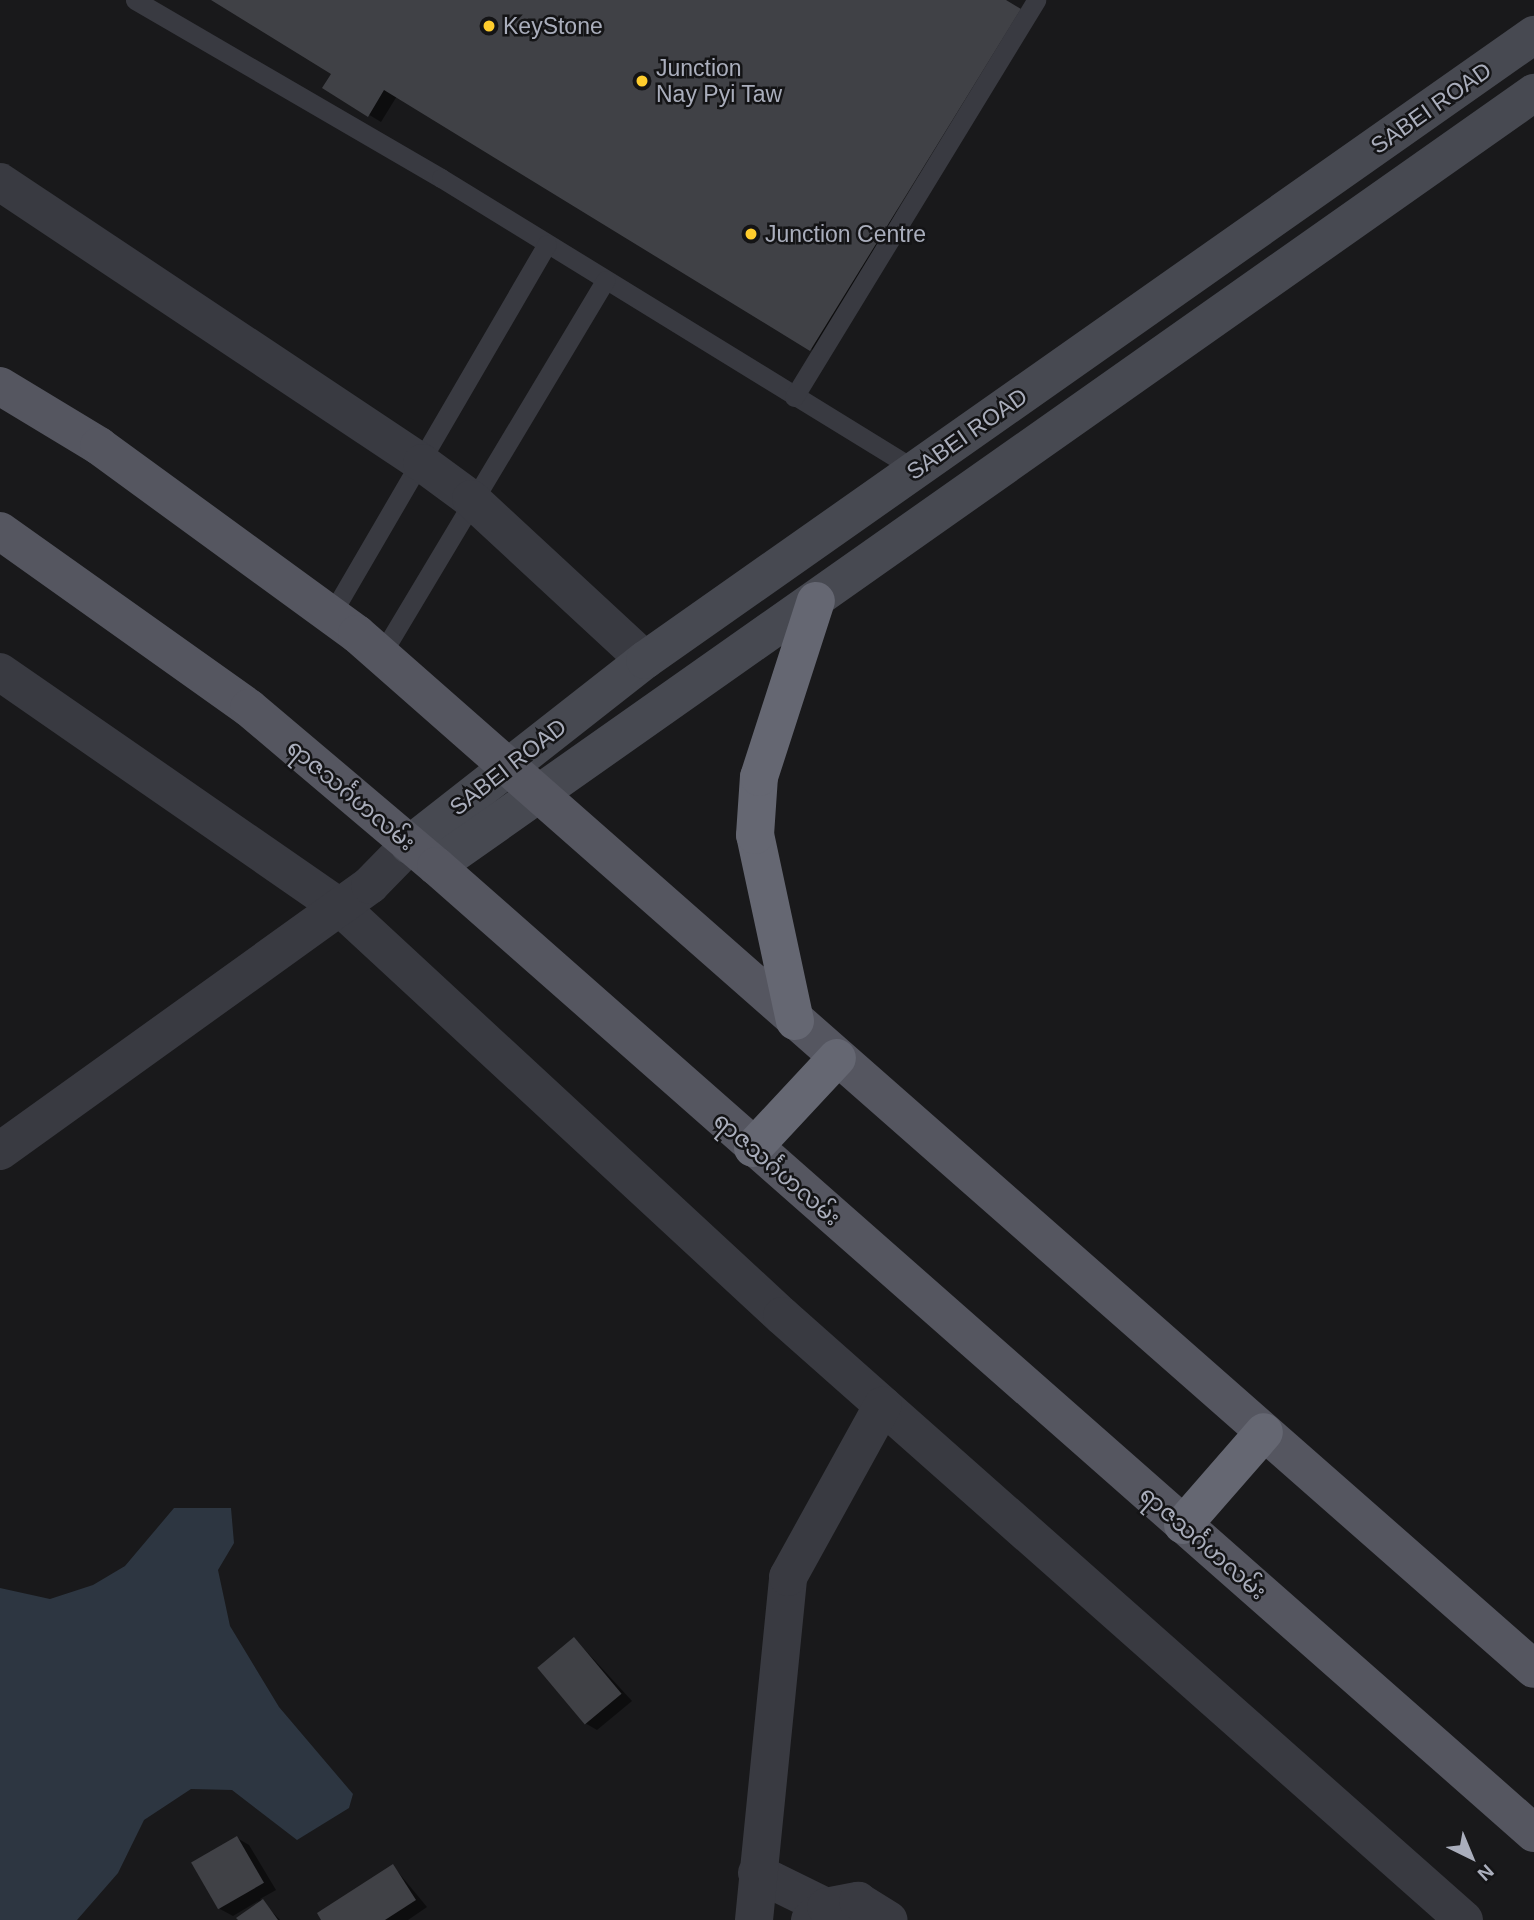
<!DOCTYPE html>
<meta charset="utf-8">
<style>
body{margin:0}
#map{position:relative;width:1534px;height:1920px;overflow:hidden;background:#19191b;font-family:Arial,"Noto Sans Myanmar",sans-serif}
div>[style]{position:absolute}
.water>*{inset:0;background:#2d3641}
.shadow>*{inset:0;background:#0007}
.building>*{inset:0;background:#404146;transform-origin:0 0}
.lane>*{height:19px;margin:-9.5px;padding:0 9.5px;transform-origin:9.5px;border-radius:9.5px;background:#393a41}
.street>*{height:38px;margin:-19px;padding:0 19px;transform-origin:19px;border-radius:19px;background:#393a41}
.secondary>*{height:38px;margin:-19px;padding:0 19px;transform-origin:19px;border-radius:19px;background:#474951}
.primary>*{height:38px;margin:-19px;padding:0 19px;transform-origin:19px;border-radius:19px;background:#555660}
.highway>*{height:38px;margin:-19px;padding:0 19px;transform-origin:19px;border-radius:19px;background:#656772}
.dots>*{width:19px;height:19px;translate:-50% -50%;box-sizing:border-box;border:4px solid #141416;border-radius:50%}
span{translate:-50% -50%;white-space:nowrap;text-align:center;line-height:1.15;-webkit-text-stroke:5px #141416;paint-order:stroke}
.poi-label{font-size:23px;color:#aaaebc}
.left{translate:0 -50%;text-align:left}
.street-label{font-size:23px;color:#aaaebc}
.north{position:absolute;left:1436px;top:1822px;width:70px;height:70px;-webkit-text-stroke:5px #141416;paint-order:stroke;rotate:137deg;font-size:19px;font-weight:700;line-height:28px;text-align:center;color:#aaaebc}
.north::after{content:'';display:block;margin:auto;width:24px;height:32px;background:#aaaebc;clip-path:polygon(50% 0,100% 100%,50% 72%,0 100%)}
</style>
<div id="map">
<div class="water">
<i style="clip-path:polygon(174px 1508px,231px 1508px,234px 1543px,218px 1570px,230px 1626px,279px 1707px,353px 1794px,349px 1808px,297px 1840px,232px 1790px,191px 1789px,144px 1820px,118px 1873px,77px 1920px,0 1920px,0 1588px,50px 1599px,93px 1585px,125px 1566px)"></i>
</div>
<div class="shadow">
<i style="clip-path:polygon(215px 0,1004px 0,823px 356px,397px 96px,381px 122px,325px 88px,334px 73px)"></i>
<i style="clip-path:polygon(575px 1639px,632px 1701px,597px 1730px,585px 1723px)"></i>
<i style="clip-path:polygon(237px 1838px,249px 1845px,276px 1890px,260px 1899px,280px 1920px,240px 1920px,260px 1900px,233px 1916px,220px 1909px)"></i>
<i style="clip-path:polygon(393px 1866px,427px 1907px,408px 1920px,323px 1920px)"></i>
</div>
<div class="building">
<i style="clip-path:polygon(211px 0,1006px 0,1021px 9px,810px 351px,384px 90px,368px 117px,322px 88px,331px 74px)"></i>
<i style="left:574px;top:1637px;width:74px;height:48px;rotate:50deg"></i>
<i style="left:237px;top:1836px;width:54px;height:53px;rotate:60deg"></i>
<i style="clip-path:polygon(393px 1864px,416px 1900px,385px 1920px,321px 1920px,317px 1913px)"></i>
<i style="clip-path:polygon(263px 1899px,278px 1920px,238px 1920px,236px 1918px)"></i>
</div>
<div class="lane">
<i style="left:135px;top:0;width:354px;rotate:30.2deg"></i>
<i style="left:441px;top:178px;width:558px;rotate:31.58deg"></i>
<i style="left:794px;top:397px;width:465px;rotate:-58.6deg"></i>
<i style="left:331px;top:615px;width:429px;rotate:-59.8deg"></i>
<i style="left:381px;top:655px;width:437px;rotate:-59.1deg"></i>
</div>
<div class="street">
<i style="left:0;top:182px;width:507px;rotate:33.66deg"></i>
<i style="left:422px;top:463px;width:61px;rotate:36.3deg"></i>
<i style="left:471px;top:499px;width:237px;rotate:42.8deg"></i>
<i style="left:0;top:672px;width:413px;rotate:34.7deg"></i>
<i style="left:340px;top:907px;width:602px;rotate:42.78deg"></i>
<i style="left:782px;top:1316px;width:911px;rotate:41.53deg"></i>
<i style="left:0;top:1151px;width:456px;rotate:-35.7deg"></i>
<i style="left:370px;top:885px;width:56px;rotate:-45.7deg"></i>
<i style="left:757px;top:1873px;width:77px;rotate:26.2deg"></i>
<i style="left:754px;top:1920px;width:345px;rotate:-84.3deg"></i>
<i style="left:788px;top:1577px;width:196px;rotate:-61.1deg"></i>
<i style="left:810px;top:1920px;width:21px;rotate:-39deg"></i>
<i style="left:826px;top:1907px;width:33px;rotate:-11deg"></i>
<i style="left:858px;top:1901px;width:36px;rotate:32deg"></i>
</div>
<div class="secondary">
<i style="left:409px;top:845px;width:300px;rotate:-38.1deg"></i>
<i style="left:645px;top:660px;width:1087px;rotate:-35.11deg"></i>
<i style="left:436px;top:866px;width:1343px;rotate:-35.15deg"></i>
</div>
<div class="primary">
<i style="left:0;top:386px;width:116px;rotate:31.2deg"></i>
<i style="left:99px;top:446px;width:319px;rotate:36.1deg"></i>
<i style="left:357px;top:634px;width:1567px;rotate:41.33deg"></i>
<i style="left:0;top:531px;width:305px;rotate:35.4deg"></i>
<i style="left:249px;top:708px;width:245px;rotate:40.2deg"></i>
<i style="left:436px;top:866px;width:1463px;rotate:41.37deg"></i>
</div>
<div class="highway">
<i style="left:795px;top:1021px;width:190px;rotate:-102.1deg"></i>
<i style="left:755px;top:835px;width:58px;rotate:-86.1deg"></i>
<i style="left:759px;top:777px;width:185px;rotate:-72.1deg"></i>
<i style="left:753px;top:1148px;width:123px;rotate:-47deg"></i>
<i style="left:1183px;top:1525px;width:123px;rotate:-48.9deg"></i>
</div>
<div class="dots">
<i style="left:489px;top:26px;background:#ffcd2d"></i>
<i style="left:642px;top:81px;background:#ffcd2d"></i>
<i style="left:751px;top:234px;background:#ffcd2d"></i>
</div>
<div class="poi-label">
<span class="left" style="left:503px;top:26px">KeyStone</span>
<span class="left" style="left:656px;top:81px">Junction<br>Nay Pyi Taw</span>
<span class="left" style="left:765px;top:234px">Junction Centre</span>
</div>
<div class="street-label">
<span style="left:1431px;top:108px;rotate:-35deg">SABEI ROAD</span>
<span style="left:967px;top:434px;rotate:-35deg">SABEI ROAD</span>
<span style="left:508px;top:767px;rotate:-38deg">SABEI ROAD</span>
<span style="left:351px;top:795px;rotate:40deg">ရာဇသင်္ဂဟလမ်း</span>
<span style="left:777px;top:1169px;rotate:41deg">ရာဇသင်္ဂဟလမ်း</span>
<span style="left:1203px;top:1543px;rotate:41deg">ရာဇသင်္ဂဟလမ်း</span>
</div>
<div class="north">N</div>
</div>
